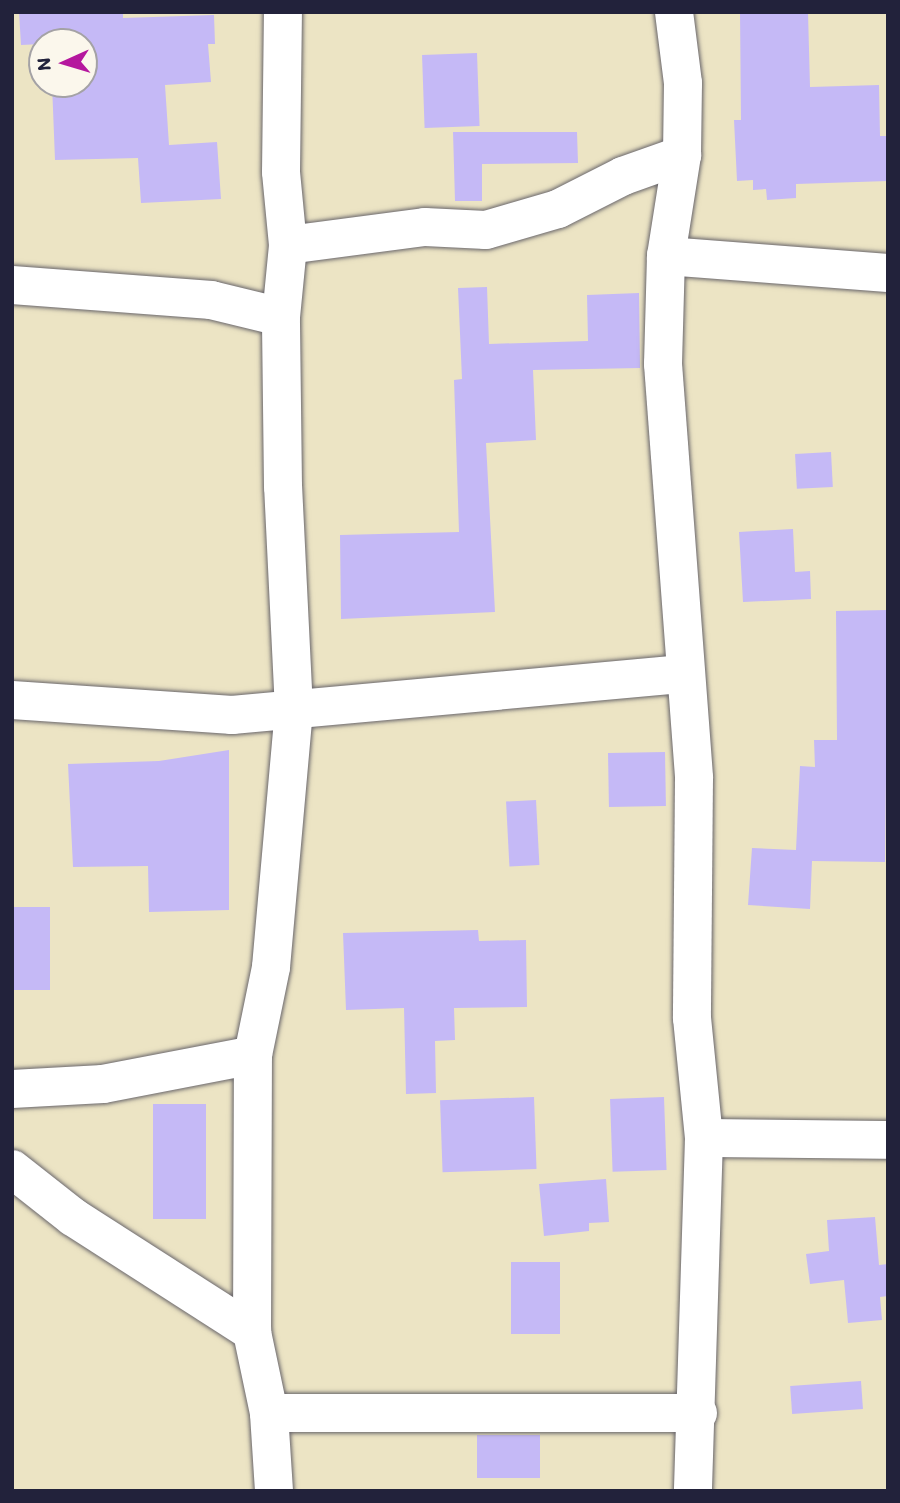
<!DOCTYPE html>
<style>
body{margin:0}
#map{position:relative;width:900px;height:1503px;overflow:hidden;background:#ece4c4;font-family:Itim,sans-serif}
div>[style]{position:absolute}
.building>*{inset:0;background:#c5b9f6;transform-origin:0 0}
.roads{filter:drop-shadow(0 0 2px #69666b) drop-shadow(0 0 2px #69666b)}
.street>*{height:38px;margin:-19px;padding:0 19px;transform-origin:19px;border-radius:19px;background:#fff}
span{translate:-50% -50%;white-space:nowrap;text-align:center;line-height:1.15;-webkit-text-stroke:7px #fbf7ec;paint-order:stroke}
.frame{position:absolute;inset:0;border:14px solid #22223b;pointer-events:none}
.north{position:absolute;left:28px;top:28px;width:70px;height:70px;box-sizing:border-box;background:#fbf7ec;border:2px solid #a4a2a5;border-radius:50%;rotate:266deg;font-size:19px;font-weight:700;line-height:28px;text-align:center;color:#22223b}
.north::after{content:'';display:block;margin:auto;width:24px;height:32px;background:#b5179e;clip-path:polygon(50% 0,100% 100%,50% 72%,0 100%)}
</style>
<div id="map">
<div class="building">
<i style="clip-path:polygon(19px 12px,123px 12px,123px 18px,214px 15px,215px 44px,208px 44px,211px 82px,165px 85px,169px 145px,217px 142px,221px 199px,141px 203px,138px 158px,55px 160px,52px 84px,84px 84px,84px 42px,21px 45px)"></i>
<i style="clip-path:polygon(740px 12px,808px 12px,810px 87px,879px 85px,880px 136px,888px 136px,888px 181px,796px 184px,796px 198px,767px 200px,766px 189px,753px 190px,753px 180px,737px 181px,734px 120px,741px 120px)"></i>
<i style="left:477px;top:53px;width:73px;height:55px;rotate:88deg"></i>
<i style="clip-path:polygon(453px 132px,577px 132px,578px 163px,482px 164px,482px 201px,455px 201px)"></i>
<i style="clip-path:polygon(487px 287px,489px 344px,588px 341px,587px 295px,639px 293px,640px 368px,533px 370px,536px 440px,486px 443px,495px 612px,341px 619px,340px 535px,459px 532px,454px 380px,462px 379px,458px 288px)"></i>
<i style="left:831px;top:452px;width:35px;height:36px;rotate:87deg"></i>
<i style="clip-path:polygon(793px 529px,795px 572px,810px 571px,811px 599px,743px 602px,739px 532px)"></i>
<i style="clip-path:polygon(888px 610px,885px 862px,812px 861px,810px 909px,748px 905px,752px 848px,796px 850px,800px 766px,815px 767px,814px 740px,837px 740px,836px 611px)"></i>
<i style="clip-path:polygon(229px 750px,229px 910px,149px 912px,148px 866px,73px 867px,68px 764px,159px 761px)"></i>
<i style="left:665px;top:752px;width:54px;height:57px;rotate:89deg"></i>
<i style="left:536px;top:800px;width:65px;height:30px;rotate:87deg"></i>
<i style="left:50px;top:907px;width:83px;height:38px;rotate:90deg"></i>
<i style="clip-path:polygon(478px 930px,479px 941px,526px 940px,527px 1007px,454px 1008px,455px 1040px,435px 1041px,436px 1093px,406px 1094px,404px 1008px,346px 1010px,343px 933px)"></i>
<i style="left:534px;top:1097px;width:72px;height:94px;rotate:88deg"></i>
<i style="left:664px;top:1097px;width:73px;height:54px;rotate:88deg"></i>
<i style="left:153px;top:1104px;width:53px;height:115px"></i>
<i style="clip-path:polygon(606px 1179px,609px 1222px,589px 1223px,589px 1231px,544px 1236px,539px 1184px)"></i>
<i style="clip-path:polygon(875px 1217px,879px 1265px,888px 1264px,888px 1296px,880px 1297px,882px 1320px,848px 1323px,844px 1280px,810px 1284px,806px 1254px,829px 1251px,827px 1220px)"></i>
<i style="left:511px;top:1262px;width:49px;height:72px"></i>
<i style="left:861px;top:1381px;width:28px;height:71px;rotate:86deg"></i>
<i style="left:477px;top:1435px;width:63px;height:43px"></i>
</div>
<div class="roads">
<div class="street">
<i style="left:674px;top:12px;width:72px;rotate:82.8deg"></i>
<i style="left:683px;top:83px;width:72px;rotate:90.8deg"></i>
<i style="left:682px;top:155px;width:102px;rotate:99deg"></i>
<i style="left:666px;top:256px;width:108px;rotate:91.6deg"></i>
<i style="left:663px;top:364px;width:415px;rotate:85.7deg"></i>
<i style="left:694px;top:778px;width:240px;rotate:90.5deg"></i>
<i style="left:692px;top:1018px;width:121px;rotate:84.3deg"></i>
<i style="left:704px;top:1138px;width:353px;rotate:91.8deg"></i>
<i style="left:288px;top:245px;width:138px;rotate:-7.5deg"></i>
<i style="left:425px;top:227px;width:61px;rotate:2.8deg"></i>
<i style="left:486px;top:230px;width:75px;rotate:-16.3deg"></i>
<i style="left:558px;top:209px;width:73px;rotate:-26.9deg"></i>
<i style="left:623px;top:176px;width:63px;rotate:-19.6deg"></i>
<i style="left:666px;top:256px;width:223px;rotate:4.4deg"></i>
<i style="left:12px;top:285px;width:200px;rotate:4.3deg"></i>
<i style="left:211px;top:300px;width:72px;rotate:13.7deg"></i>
<i style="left:12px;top:700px;width:221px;rotate:3.9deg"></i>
<i style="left:232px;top:715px;width:453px;rotate:-5.2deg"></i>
<i style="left:12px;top:1089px;width:91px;rotate:-3.1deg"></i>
<i style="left:103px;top:1084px;width:153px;rotate:-10.9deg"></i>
<i style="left:704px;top:1138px;width:184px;rotate:0.6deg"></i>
<i style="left:12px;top:1169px;width:78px;rotate:38.2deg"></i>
<i style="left:73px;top:1217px;width:213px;rotate:32.7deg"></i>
<i style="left:269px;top:1413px;width:429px"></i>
<i style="left:274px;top:1491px;width:78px;rotate:-93.7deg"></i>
<i style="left:269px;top:1413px;width:83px;rotate:-101.9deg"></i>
<i style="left:252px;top:1332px;width:277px;rotate:-89.8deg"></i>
<i style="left:253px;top:1055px;width:90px;rotate:-78.4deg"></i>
<i style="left:271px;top:967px;width:258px;rotate:-84.9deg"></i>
<i style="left:294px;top:710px;width:223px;rotate:-92.8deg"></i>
<i style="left:283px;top:487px;width:170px;rotate:-90.7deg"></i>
<i style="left:281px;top:317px;width:72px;rotate:-84.4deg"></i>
<i style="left:288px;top:245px;width:73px;rotate:-95.5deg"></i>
<i style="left:281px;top:172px;width:160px;rotate:-89.3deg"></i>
</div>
</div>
<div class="frame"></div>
<div class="north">N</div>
</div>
